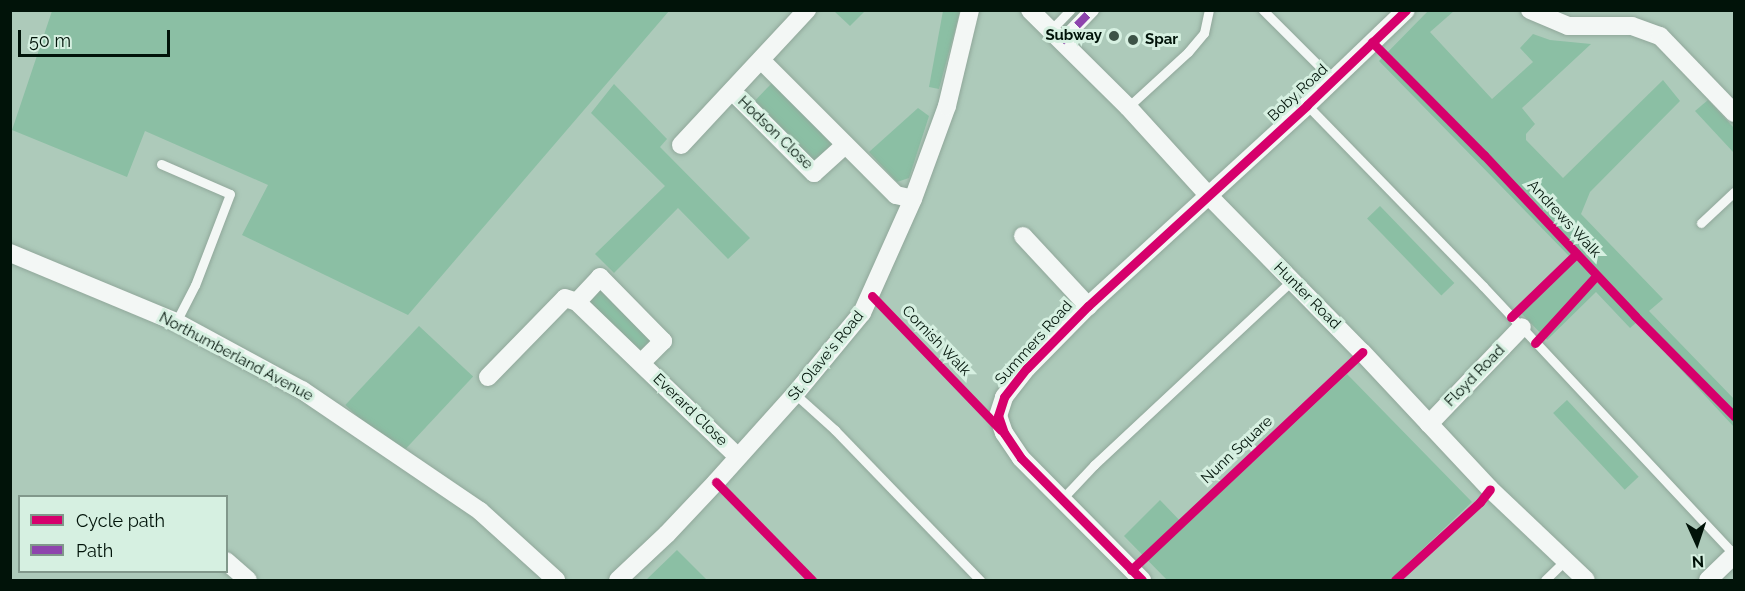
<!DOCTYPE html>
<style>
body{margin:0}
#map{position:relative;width:1745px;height:591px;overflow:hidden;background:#adcaba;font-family:Raleway,sans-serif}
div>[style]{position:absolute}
.green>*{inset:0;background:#8bbfa4;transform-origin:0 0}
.roads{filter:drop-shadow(0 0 2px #90a79a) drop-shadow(0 0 2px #90a79a)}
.service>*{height:9px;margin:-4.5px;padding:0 4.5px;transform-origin:4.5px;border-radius:4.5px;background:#f3f7f5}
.pedestrian>*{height:14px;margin:-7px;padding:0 7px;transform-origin:7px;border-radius:7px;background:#f3f7f5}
.minor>*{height:18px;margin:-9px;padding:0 9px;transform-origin:9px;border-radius:9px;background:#f3f7f5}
.quiet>*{height:8px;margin-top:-4px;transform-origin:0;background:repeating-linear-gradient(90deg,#8e44ad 0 15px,transparent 0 23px)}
.cycleway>*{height:9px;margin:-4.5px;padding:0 4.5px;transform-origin:4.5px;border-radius:4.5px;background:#d6006c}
.dots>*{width:16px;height:16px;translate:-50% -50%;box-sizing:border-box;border:3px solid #d6f0e1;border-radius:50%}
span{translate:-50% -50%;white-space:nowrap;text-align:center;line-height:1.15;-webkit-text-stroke:6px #d6f0e1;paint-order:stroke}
.poi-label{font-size:15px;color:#011309;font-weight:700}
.right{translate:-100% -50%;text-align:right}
.left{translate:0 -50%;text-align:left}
.street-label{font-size:15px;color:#011309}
.frame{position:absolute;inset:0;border:12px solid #011309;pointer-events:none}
.legend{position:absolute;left:18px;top:495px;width:210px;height:78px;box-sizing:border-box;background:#d6f0e1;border:2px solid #81988b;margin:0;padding:8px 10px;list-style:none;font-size:18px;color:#011309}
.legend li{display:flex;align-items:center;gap:12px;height:30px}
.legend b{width:30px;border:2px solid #81988b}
.north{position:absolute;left:1667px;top:513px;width:60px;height:60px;-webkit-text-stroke:4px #d6f0e1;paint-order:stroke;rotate:177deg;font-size:16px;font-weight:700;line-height:24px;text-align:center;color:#011309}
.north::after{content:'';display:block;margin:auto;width:21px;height:27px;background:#011309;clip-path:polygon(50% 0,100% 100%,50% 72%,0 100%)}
.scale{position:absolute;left:18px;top:30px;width:152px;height:27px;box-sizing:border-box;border:3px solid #011309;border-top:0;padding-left:8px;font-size:18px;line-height:21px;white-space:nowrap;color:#011309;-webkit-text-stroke:4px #d6f0e1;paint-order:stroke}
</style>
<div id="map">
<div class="green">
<i style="clip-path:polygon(1429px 10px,1454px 11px,1430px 32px,1492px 99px,1533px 62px,1520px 48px,1533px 34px,1550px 40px,1591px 44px,1522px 108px,1535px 124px,1526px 134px,1526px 140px,1563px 178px,1663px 80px,1680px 101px,1590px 192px,1581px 214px,1663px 299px,1649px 311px,1734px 399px,1734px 427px,1637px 322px,1630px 328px,1596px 292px,1547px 340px,1521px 313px,1571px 258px,1379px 61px)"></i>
<i style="clip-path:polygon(52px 11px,52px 10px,669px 11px,408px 315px,242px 235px,268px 185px,145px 131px,127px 177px,12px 130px)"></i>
<i style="clip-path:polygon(834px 11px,865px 11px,850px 26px)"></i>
<i style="clip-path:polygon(943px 11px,960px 11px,939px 89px,929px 87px)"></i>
<i style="left:772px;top:83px;width:88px;height:28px;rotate:44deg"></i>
<i style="clip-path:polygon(614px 84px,667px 139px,660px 147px,750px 238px,728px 259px,678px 208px,614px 273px,595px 254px,665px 186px,591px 113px)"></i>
<i style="clip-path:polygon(1708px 100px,1734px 128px,1734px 153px,1695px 111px)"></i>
<i style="clip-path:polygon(918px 108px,929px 116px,909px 178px,897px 182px,869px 152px)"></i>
<i style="left:1380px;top:206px;width:107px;height:18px;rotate:46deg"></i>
<i style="left:601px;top:289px;width:71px;height:18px;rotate:43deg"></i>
<i style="left:419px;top:326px;width:74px;height:108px;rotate:43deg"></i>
<i style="clip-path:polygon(1347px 374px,1472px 502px,1390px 580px,1167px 580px,1124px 536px,1160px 500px,1185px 526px)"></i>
<i style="left:1567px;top:400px;width:105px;height:19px;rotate:47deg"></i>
<i style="clip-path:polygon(677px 550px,707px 580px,646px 580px)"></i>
</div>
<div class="roads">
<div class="service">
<i style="left:1263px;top:10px;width:99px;rotate:45deg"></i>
<i style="left:1050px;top:31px;width:29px;rotate:-46deg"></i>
<i style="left:1307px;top:105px;width:252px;rotate:45.8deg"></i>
<i style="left:1483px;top:286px;width:367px;rotate:46.9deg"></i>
<i style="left:1128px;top:107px;width:81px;rotate:-42.5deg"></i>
<i style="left:1188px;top:52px;width:25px;rotate:-50deg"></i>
<i style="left:1204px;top:33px;width:24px;rotate:-78deg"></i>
<i style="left:161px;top:164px;width:75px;rotate:23.5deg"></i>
<i style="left:230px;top:194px;width:97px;rotate:111deg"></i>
<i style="left:195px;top:285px;width:42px;rotate:117.2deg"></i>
<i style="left:1701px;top:223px;width:45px;rotate:-43.2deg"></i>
<i style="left:795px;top:394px;width:54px;rotate:42deg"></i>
<i style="left:835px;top:430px;width:209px;rotate:46deg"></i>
<i style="left:1062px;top:499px;width:47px;rotate:-46.7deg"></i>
<i style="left:1094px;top:465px;width:270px;rotate:-43deg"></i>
<i style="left:1545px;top:580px;width:29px;rotate:-44deg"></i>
</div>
<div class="pedestrian">
<i style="left:1061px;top:42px;width:45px;rotate:-45.9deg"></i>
</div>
<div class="minor">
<i style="left:1030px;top:10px;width:138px;rotate:44.7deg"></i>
<i style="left:1128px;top:107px;width:119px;rotate:47.7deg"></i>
<i style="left:1208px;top:195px;width:220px;rotate:45.6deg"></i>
<i style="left:1362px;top:352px;width:187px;rotate:46.9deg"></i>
<i style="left:1490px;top:489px;width:132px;rotate:43.5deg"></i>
<i style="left:1530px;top:10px;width:41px;rotate:22.8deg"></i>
<i style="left:1568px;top:26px;width:64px"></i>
<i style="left:1632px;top:26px;width:30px;rotate:20deg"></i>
<i style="left:1660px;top:36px;width:107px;rotate:46.1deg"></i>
<i style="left:761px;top:60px;width:191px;rotate:45deg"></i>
<i style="left:896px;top:195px;width:17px;rotate:13deg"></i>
<i style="left:732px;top:91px;width:116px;rotate:45deg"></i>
<i style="left:814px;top:173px;width:42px;rotate:-42.1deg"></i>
<i style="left:681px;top:145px;width:185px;rotate:-47deg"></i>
<i style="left:1023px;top:236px;width:96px;rotate:47.1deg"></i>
<i style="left:10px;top:253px;width:180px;rotate:22.6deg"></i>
<i style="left:176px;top:322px;width:143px;rotate:28.4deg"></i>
<i style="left:302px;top:390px;width:215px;rotate:34.2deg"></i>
<i style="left:480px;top:511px;width:103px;rotate:42.2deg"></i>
<i style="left:577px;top:302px;width:34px;rotate:-47deg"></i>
<i style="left:600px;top:277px;width:90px;rotate:45.5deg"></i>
<i style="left:663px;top:341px;width:30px;rotate:135deg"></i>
<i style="left:488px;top:377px;width:110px;rotate:-45.7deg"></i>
<i style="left:565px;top:298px;width:13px;rotate:18deg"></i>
<i style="left:577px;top:302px;width:223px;rotate:43.9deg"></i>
<i style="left:1429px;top:424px;width:134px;rotate:-46.2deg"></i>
<i style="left:226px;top:561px;width:29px;rotate:41deg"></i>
<i style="left:618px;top:580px;width:67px;rotate:-43.2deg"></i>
<i style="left:667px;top:534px;width:71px;rotate:-46.7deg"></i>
<i style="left:716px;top:482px;width:118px;rotate:-48.1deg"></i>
<i style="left:795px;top:394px;width:105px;rotate:-50.4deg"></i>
<i style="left:862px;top:313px;width:125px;rotate:-65.9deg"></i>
<i style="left:913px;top:199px;width:99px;rotate:-69.9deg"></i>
<i style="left:947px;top:106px;width:99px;rotate:-76.5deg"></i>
<i style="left:1142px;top:580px;width:172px;rotate:-134.8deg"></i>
<i style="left:1021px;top:458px;width:30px;rotate:-124deg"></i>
<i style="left:1004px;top:433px;width:18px;rotate:-109deg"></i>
<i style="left:998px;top:416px;width:20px;rotate:-72deg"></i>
<i style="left:1004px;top:397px;width:37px;rotate:-52deg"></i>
<i style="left:1027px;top:368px;width:87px;rotate:-45.5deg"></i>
<i style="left:1088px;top:306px;width:297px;rotate:-42.5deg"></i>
<i style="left:1307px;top:105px;width:137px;rotate:-43.8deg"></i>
<i style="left:1708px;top:580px;width:36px;rotate:-44deg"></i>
</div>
</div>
<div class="quiet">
<i style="left:1061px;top:42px;width:45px;rotate:-45.9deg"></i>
</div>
<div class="cycleway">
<i style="left:1372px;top:42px;width:159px;rotate:45.3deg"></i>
<i style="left:1484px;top:155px;width:221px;rotate:46.8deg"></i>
<i style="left:1635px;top:316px;width:141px;rotate:45.3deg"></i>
<i style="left:872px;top:296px;width:186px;rotate:46.1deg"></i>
<i style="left:1511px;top:317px;width:91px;rotate:-44.1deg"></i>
<i style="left:1535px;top:343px;width:91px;rotate:-47.7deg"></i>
<i style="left:716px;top:482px;width:137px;rotate:45.6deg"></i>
<i style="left:1131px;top:570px;width:318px;rotate:-43.3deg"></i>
<i style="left:1142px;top:580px;width:172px;rotate:-134.8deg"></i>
<i style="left:1021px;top:458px;width:30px;rotate:-124deg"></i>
<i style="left:1004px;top:433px;width:18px;rotate:-109deg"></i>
<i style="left:998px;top:416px;width:20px;rotate:-72deg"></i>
<i style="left:1004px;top:397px;width:37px;rotate:-52deg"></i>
<i style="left:1027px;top:368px;width:87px;rotate:-45.5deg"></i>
<i style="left:1088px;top:306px;width:297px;rotate:-42.5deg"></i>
<i style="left:1307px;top:105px;width:137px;rotate:-43.8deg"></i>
<i style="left:1395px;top:580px;width:115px;rotate:-42.5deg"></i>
<i style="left:1480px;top:502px;width:16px;rotate:-52deg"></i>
</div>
<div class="dots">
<i style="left:1114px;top:36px;background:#3d5347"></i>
<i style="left:1133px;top:40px;background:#3d5347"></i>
</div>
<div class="poi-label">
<span class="right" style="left:1102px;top:36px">Subway</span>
<span class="left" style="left:1145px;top:40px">Spar</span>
</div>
<div class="street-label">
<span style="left:1298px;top:93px;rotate:-43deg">Boby Road</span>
<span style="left:775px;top:133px;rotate:44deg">Hodson Close</span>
<span style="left:1564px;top:219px;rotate:47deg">Andrews Walk</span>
<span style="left:1307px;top:296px;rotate:45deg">Hunter Road</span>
<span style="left:936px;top:341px;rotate:46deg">Cornish Walk</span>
<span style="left:1034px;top:343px;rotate:-48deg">Summers Road</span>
<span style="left:826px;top:356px;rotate:-51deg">St. Olave's Road</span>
<span style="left:236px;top:357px;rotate:28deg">Northumberland Avenue</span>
<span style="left:1475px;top:376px;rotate:-46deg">Floyd Road</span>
<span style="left:690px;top:410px;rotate:44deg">Everard Close</span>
<span style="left:1237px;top:450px;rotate:-43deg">Nunn Square</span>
</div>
<div class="frame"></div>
<ul class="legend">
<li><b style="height:8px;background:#d6006c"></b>Cycle path</li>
<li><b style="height:8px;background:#8e44ad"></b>Path</li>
</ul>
<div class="north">N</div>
<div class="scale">50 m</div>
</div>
